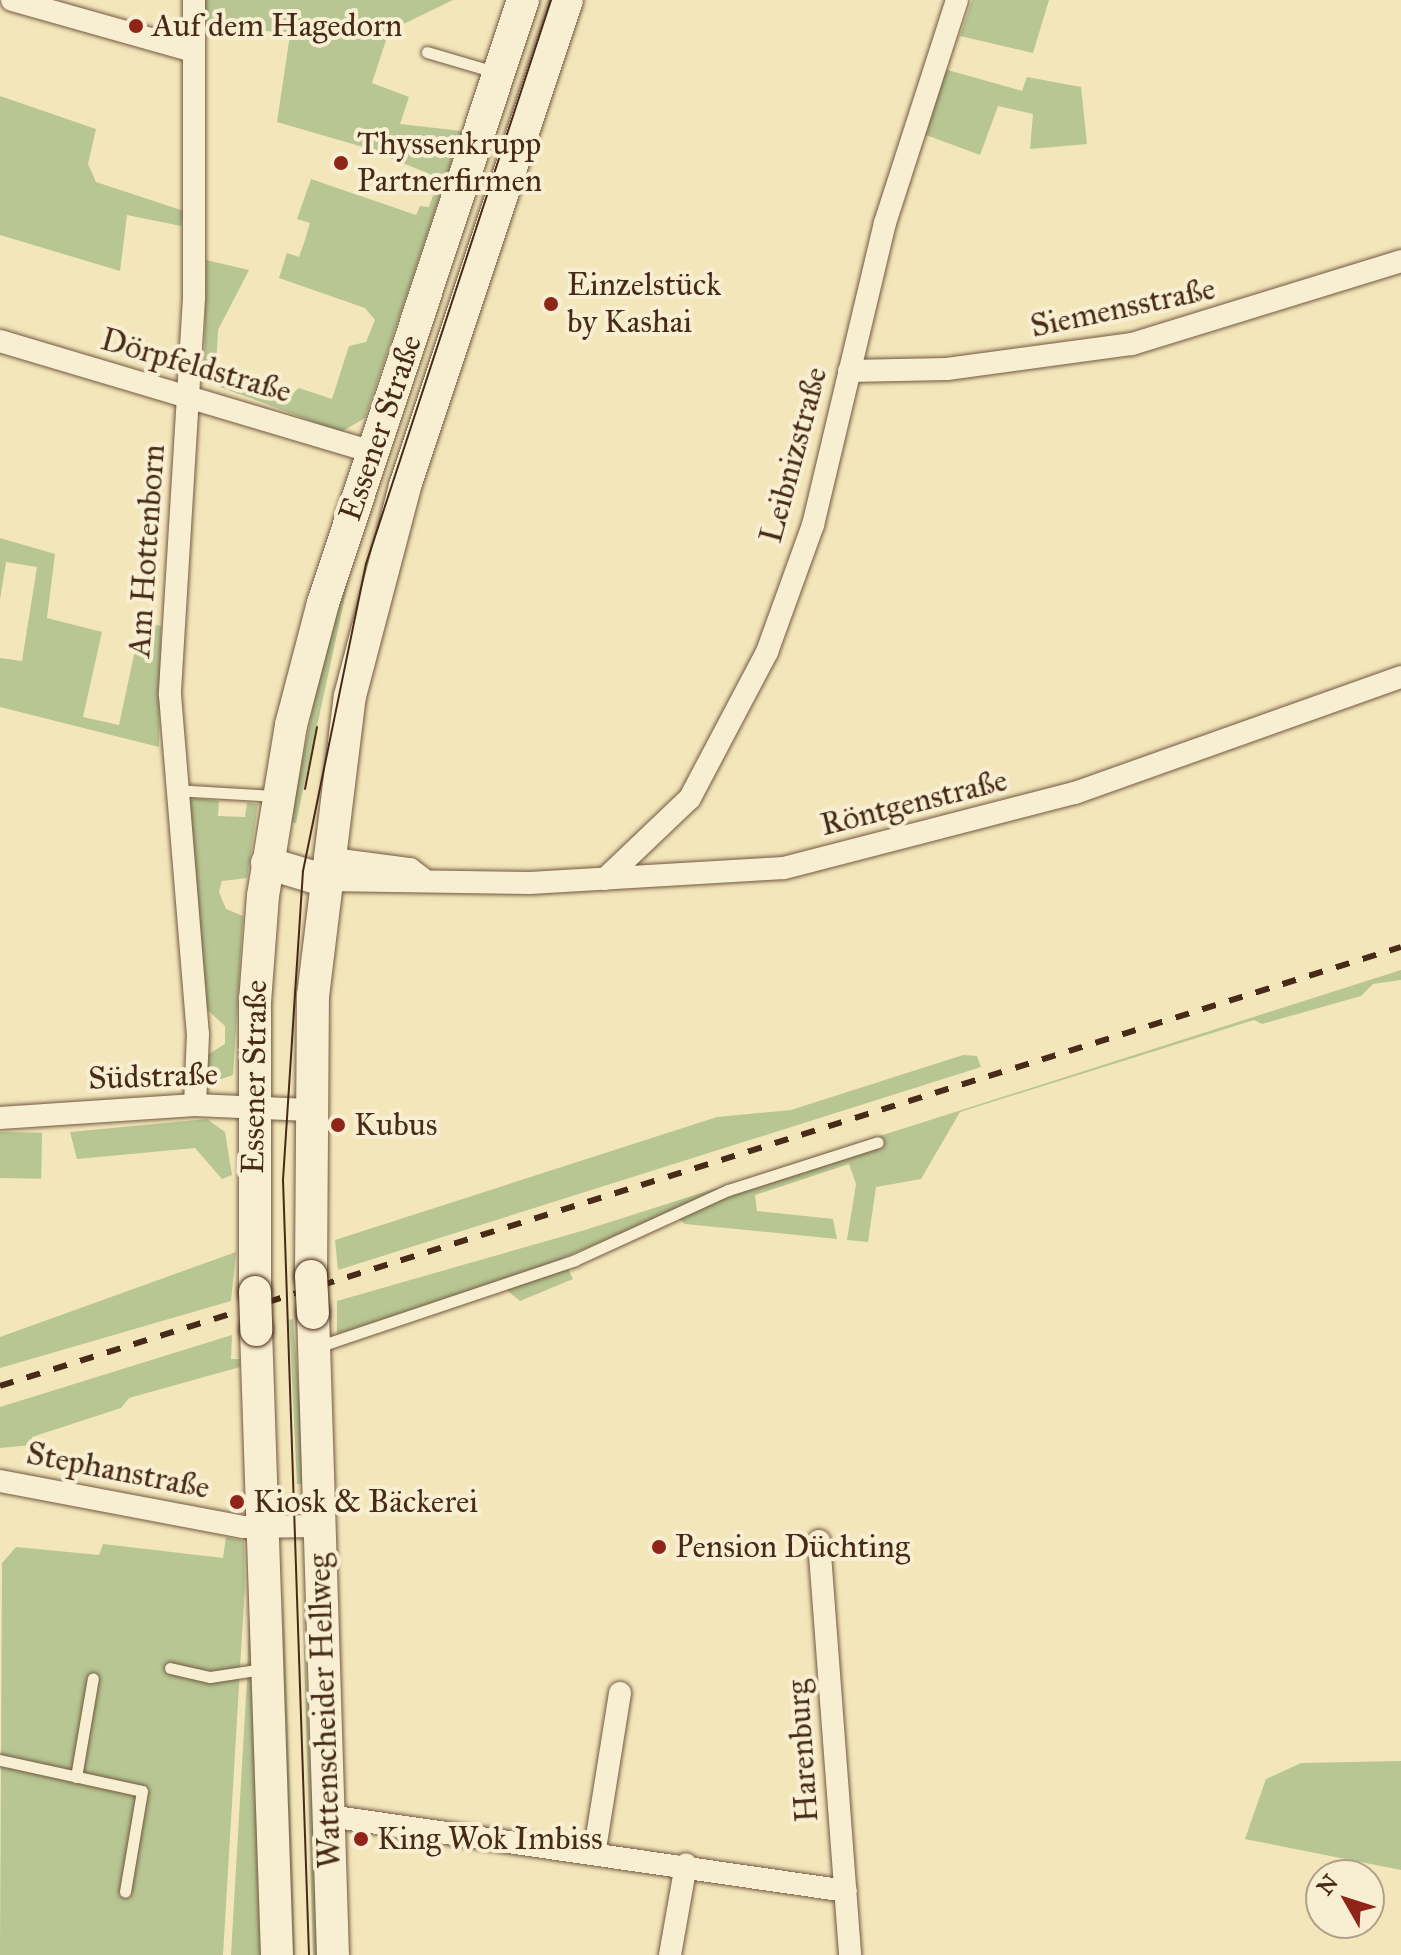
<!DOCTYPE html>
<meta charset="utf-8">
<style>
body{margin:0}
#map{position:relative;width:1401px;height:1955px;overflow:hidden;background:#f4e6bb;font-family:"IM FELL Great Primer",serif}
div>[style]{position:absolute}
.green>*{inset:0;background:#b7c693;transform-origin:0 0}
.roads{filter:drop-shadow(0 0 2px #725940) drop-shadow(0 0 2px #725940)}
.service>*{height:11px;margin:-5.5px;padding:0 5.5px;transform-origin:5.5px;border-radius:5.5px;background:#f8efd3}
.minor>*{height:22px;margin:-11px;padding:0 11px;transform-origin:11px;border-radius:11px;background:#f8efd3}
.secondary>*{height:32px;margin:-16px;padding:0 16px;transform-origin:16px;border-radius:16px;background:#f8efd3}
.tram>*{height:2px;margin:-1px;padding:0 1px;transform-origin:1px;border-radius:1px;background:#472a17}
.rail>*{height:6px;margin-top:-3px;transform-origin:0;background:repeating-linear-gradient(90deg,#472a17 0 14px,transparent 0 28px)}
.bridges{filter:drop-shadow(0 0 2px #472a17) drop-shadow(0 0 2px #472a17)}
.secondary-bridge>*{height:32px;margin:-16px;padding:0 16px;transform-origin:16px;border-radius:16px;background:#f8efd3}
.dots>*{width:22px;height:22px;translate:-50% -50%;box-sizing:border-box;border:4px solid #f8efd3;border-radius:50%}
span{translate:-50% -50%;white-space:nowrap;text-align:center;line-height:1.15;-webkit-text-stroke:8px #f8efd3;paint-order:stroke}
.poi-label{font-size:32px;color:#472a17}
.left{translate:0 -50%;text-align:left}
.street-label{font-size:32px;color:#472a17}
.north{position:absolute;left:1305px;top:1859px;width:80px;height:80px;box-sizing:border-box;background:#f8efd3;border:2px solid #b1a088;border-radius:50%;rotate:309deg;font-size:22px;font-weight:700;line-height:32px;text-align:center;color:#472a17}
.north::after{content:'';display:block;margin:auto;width:28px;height:36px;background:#8f2418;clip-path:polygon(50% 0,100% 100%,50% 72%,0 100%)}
</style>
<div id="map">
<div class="green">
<i style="clip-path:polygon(200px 0,453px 0,389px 31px,372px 83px,409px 97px,400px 124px,462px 131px,365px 418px,341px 432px,204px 381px,206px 260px,249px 270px,218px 330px,216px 368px,292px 394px,299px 388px,332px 399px,349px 346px,366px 342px,375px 320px,365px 308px,279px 278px,287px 253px,299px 257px,305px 240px,310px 223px,297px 219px,311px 179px,416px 215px,420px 206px,429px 207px,436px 187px,427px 183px,430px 174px,363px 147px,277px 122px,290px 35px,199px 19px)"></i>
<i style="clip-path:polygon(972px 0,1049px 0,1033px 53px,960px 36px)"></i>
<i style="clip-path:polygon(944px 69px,1022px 91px,1027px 77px,1081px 87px,1087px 144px,1030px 149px,1033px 114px,998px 106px,980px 155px,926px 135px)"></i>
<i style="clip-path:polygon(0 96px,96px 129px,88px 164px,96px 182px,184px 211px,181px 226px,127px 215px,120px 271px,0 235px)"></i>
<i style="clip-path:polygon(358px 537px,296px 823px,290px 822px,328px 632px)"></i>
<i style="clip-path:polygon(0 538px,55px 554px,47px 618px,102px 632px,83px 717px,119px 725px,141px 622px,161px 626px,159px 747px,0 707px,0 658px,22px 661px,37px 567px,6px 562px,0 600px)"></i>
<i style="clip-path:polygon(195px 798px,219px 801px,218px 816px,245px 817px,247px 803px,258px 804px,247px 878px,222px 881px,219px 892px,226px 909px,243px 916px,233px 1075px,201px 1086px,202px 1058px,225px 1044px,225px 1026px,202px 1005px,183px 804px)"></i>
<i style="clip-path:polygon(1401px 970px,1401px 980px,1373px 984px,1361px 996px,1262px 1024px,1254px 1020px,960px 1112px,921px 1179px,876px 1187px,868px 1242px,847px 1240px,856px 1184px,849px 1164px,755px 1195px,757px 1211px,833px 1219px,837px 1239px,685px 1224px,671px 1213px,563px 1258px,573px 1279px,520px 1301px,498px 1283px,337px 1334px,337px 1301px,585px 1230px)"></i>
<i style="clip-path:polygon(963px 1055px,977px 1056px,981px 1067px,338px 1270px,335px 1240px,717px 1117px,791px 1110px)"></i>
<i style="clip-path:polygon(207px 1119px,225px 1132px,232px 1175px,222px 1179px,195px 1148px,77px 1159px,70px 1132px)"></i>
<i style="left:0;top:1132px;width:42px;height:46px;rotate:1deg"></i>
<i style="clip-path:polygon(236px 1252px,231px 1301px,0 1368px,0 1337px)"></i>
<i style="clip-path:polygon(293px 1319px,306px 1483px,297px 1484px,289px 1320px)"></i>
<i style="clip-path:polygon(232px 1335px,231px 1359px,240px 1359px,240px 1367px,129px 1398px,121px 1408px,32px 1437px,32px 1445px,0 1448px,0 1407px)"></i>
<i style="clip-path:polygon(226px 1537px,244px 1541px,245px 1585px,223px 1955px,0 1955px,2px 1563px,16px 1547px,99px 1555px,103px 1544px,223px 1558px)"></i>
<i style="clip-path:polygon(283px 1582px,295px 1955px,286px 1955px)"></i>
<i style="clip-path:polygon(302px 1586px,310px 1765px,323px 1955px,313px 1955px)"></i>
<i style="clip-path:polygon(250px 1590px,267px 1955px,231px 1955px,247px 1679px)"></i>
<i style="clip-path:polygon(1401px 1761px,1401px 1870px,1245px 1839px,1266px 1779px,1301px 1763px)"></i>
</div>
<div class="roads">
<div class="service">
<i style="left:427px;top:52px;width:74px;rotate:16.5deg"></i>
<i style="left:175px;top:790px;width:102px;rotate:3.4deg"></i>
<i style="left:317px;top:1347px;width:272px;rotate:-18.6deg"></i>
<i style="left:575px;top:1260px;width:168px;rotate:-24.6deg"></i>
<i style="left:728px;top:1190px;width:157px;rotate:-17.7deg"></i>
<i style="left:170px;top:1668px;width:41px;rotate:12.7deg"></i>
<i style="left:210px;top:1677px;width:54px;rotate:-8.6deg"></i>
<i style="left:0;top:1760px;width:145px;rotate:12.3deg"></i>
<i style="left:142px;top:1791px;width:102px;rotate:99.6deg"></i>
<i style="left:76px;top:1777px;width:100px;rotate:-80.3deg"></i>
</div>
<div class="minor">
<i style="left:12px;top:0;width:185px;rotate:15.7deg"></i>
<i style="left:194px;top:0;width:298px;rotate:90deg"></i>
<i style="left:194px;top:298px;width:398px;rotate:93.5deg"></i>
<i style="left:170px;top:695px;width:340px;rotate:85.3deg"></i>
<i style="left:198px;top:1034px;width:71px;rotate:92.4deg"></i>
<i style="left:0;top:341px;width:389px;rotate:16.6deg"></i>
<i style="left:849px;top:371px;width:98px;rotate:-1.2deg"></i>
<i style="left:947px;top:369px;width:187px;rotate:-7.7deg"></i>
<i style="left:1132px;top:344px;width:282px;rotate:-17.1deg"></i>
<i style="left:325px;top:858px;width:86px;rotate:7.4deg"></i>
<i style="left:410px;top:869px;width:15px;rotate:37deg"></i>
<i style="left:605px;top:879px;width:117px;rotate:-43.6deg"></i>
<i style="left:690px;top:798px;width:165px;rotate:-62.2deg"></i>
<i style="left:767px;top:652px;width:135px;rotate:-70.1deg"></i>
<i style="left:813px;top:525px;width:310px;rotate:-76.6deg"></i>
<i style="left:885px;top:223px;width:234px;rotate:-72.1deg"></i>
<i style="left:323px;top:880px;width:207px;rotate:0.8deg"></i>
<i style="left:530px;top:883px;width:254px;rotate:-3.4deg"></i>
<i style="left:784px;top:868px;width:301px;rotate:-14.5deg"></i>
<i style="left:1075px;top:793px;width:346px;rotate:-19.6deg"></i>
<i style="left:0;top:1118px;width:195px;rotate:-3.8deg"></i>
<i style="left:195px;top:1105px;width:114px;rotate:2.5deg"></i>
<i style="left:0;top:1481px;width:247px;rotate:10.7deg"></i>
<i style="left:243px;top:1527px;width:76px;rotate:-0.8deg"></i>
<i style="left:819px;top:1541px;width:415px;rotate:85.7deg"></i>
<i style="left:329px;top:1816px;width:522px;rotate:8.25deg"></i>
<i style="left:595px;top:1849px;width:158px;rotate:-80.9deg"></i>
<i style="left:670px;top:1955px;width:92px;rotate:-80deg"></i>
</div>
<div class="secondary">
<i style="left:267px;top:863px;width:59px;rotate:16.9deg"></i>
<i style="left:311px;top:1276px;width:280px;rotate:-89.6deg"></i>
<i style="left:313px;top:996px;width:302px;rotate:-83deg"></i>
<i style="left:350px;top:696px;width:217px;rotate:-75.3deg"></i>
<i style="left:405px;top:486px;width:512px;rotate:-71.57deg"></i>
<i style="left:255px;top:1292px;width:290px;rotate:-90deg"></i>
<i style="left:255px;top:1002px;width:106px;rotate:-85.7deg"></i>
<i style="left:263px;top:896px;width:173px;rotate:-80.7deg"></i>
<i style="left:291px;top:725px;width:126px;rotate:-75.3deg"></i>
<i style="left:323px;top:603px;width:635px;rotate:-71.65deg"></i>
<i style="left:313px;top:1313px;width:642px;rotate:88.22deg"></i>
<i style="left:256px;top:1330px;width:625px;rotate:88.08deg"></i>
</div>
</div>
<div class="tram">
<i style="left:305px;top:789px;width:63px;rotate:-79deg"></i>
<i style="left:309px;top:1955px;width:775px;rotate:-91.92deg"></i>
<i style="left:283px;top:1180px;width:310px;rotate:-86.3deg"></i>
<i style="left:303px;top:871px;width:313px;rotate:-78.4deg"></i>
<i style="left:366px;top:564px;width:594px;rotate:-71.84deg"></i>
</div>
<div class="rail">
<i style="left:0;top:1386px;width:1468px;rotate:-17.4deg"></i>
</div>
<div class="bridges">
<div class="secondary-bridge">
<i style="left:311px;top:1276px;width:37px;rotate:87deg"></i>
<i style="left:255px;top:1292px;width:38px;rotate:88deg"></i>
</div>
</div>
<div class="dots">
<i style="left:136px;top:26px;background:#8f2418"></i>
<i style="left:341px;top:163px;background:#8f2418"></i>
<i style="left:551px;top:304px;background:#8f2418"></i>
<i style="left:338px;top:1125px;background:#8f2418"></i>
<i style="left:237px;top:1502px;background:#8f2418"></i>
<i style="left:659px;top:1547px;background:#8f2418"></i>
<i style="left:361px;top:1839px;background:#8f2418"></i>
</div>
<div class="poi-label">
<span class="left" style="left:152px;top:26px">Auf dem Hagedorn</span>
<span class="left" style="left:357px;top:163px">Thyssenkrupp<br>Partnerfirmen</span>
<span class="left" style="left:567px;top:304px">Einzelstück<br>by Kashai</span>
<span class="left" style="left:354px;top:1125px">Kubus</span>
<span class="left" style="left:253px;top:1502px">Kiosk &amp; Bäckerei</span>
<span class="left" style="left:675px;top:1547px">Pension Düchting</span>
<span class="left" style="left:377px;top:1839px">King Wok Imbiss</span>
</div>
<div class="street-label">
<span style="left:1123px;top:308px;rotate:-12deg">Siemensstraße</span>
<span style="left:196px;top:366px;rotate:16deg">Dörpfeldstraße</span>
<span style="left:381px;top:428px;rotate:-71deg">Essener Straße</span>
<span style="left:794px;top:455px;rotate:-75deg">Leibnizstraße</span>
<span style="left:147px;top:551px;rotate:-86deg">Am Hottenborn</span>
<span style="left:914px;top:803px;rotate:-14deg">Röntgenstraße</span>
<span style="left:153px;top:1077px;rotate:-2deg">Südstraße</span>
<span style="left:255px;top:1077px;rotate:-89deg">Essener Straße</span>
<span style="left:118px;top:1471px;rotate:11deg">Stephanstraße</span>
<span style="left:325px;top:1711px;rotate:-92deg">Wattenscheider Hellweg</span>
<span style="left:803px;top:1751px;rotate:-94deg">Harenburg</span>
</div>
<div class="north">N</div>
</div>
